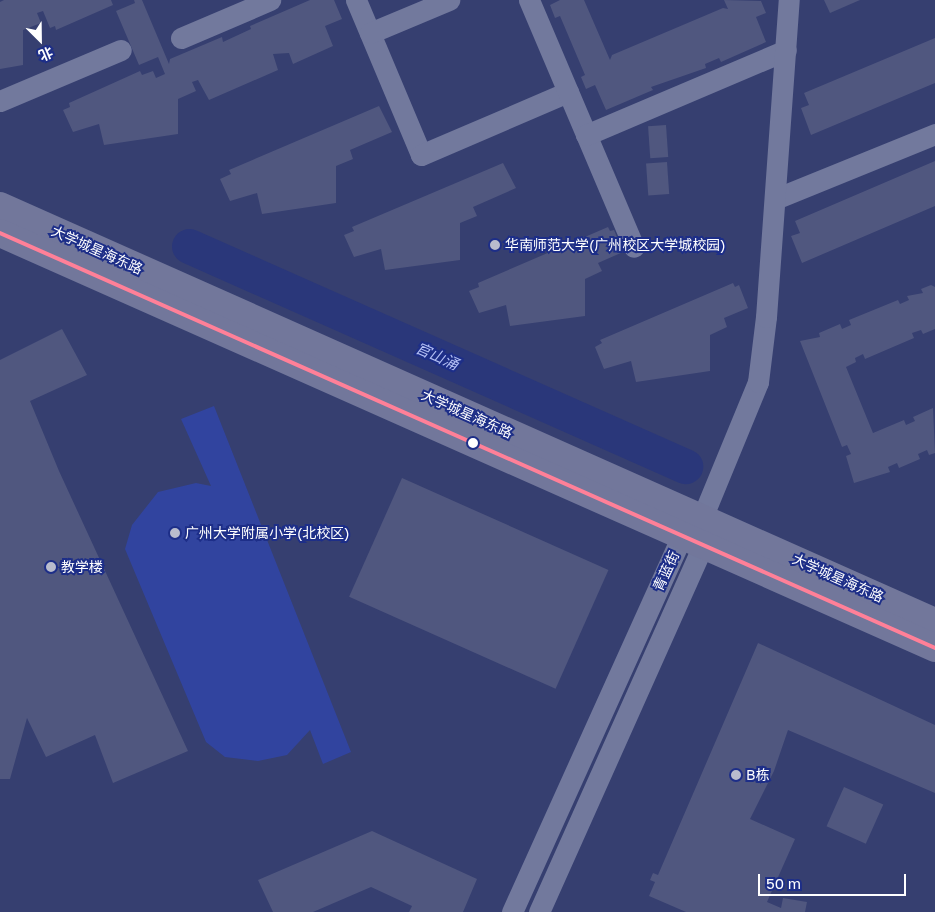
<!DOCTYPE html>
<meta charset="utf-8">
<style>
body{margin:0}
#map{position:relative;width:935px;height:912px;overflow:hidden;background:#363f70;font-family:"Golos Text","Noto Sans SC",sans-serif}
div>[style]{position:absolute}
.green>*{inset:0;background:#31449f}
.river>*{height:35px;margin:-17.5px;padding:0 17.5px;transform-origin:17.5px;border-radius:17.5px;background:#2a377a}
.building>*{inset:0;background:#50577f;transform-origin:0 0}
.minor>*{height:21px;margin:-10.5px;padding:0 10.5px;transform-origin:10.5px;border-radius:10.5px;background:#72799d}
.major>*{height:28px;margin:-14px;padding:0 14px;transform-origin:14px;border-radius:14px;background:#72779b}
.bus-1>*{height:4px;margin:-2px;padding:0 2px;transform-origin:2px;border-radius:2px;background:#ff8098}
.dots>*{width:14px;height:14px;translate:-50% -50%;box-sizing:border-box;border:2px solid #1d2e88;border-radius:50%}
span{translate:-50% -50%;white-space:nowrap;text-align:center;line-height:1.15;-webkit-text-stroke:4px #1d2e88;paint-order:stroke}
.poi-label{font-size:14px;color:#fff}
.left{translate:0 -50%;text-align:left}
.street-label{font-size:14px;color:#fff}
.water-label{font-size:15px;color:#b2bef3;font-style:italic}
.north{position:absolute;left:15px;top:15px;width:50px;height:50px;-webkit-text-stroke:4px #1d2e88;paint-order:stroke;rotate:157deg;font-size:14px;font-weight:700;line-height:20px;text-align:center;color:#fff}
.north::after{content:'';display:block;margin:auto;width:18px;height:22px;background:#fff;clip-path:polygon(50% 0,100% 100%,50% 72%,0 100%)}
.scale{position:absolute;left:758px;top:874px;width:148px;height:22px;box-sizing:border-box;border:2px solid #fff;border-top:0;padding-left:6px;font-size:15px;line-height:18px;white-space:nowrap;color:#fff;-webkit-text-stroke:4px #1d2e88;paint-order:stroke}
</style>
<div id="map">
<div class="green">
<i style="clip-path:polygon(214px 406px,351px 752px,323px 764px,310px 730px,287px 755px,258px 761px,225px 757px,206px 742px,125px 549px,132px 525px,158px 492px,196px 483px,211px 486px,181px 419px)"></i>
</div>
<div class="river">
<i style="left:189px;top:246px;width:543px;rotate:23.92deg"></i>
</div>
<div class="building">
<i style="clip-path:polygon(4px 0,111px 0,113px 5px,56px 30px,55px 26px,50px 28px,43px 11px,37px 13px,41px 23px,23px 30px,23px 65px,0 69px,0 2px)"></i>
<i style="clip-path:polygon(134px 0,142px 0,169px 64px,170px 59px,222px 37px,223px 42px,251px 29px,250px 26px,310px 0,334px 0,342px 19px,325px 26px,333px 46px,293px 64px,289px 53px,273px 54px,278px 70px,209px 100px,198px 80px,192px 82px,196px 91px,178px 99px,178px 134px,104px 145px,99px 124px,73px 132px,63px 110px,70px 107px,69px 103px,140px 71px,142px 75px,153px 71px,156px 78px,165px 74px,158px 57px,139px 65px,116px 11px,135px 3px)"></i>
<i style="clip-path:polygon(560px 0,584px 0,610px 60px,612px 55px,723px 8px,728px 9px,724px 0,761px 1px,766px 13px,756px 17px,766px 42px,721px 62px,719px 58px,705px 64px,706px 68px,651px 87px,653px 90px,606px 110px,595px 85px,586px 89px,581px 77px,585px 75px,560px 16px,555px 18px,550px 5px)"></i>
<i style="clip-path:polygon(824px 0,860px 0,830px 13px)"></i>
<i style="clip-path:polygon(935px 38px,935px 83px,811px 135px,801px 108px,809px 105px,804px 93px)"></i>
<i style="clip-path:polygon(379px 106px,392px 132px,350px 150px,353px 159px,336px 166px,336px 203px,262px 214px,257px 193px,230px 201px,220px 179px,231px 174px,229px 170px)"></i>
<i style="left:666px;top:125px;width:32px;height:18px;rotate:86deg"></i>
<i style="clip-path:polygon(935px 161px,935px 206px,802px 263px,791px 236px,800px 233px,795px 221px)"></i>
<i style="left:667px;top:162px;width:32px;height:21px;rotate:86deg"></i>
<i style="clip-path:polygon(503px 163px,516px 188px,473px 207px,477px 216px,460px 223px,460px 260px,385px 270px,381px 249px,354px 257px,344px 235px,354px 231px,352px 227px)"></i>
<i style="clip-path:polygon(608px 227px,610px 231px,614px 230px,623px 252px,598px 263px,602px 271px,585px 279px,585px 316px,510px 326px,506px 305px,479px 313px,469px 291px,479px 287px,478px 283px)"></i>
<i style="clip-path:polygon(733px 283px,735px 287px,739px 285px,748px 308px,724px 318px,727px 327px,710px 335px,710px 371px,636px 382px,631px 361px,604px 369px,595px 347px,602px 343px,600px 340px)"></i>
<i style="clip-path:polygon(931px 285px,935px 287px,935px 329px,923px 334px,921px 330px,912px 333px,914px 338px,865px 359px,863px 354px,855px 358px,856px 362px,846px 367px,873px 433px,904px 420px,906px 425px,915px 421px,913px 417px,933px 408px,935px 453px,929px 455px,927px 450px,918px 454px,920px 459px,899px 468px,897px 463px,888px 467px,890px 472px,854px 483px,846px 456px,851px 454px,847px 445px,842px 447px,800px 341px,820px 337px,819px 333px,840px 324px,842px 329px,851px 325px,849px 320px,898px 300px,900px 304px,909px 300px,907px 296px,923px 293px,921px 289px)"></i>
<i style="clip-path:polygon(62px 329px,87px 375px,30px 401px,59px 471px,188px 751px,113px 783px,95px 735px,46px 757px,27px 718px,10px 779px,0 779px,0 360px)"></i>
<i style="left:402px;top:478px;width:226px;height:130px;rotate:24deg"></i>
<i style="clip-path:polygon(758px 643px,935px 725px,935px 793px,788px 730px,774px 771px,750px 819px,795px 839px,767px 902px,781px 908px,783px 898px,807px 902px,805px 912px,686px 912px,649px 896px,655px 882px,650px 880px,653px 873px,658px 875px)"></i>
<i style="left:844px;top:787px;width:43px;height:43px;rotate:24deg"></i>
<i style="clip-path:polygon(372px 831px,477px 879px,463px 912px,409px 912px,412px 906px,371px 887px,313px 912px,273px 912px,258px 880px)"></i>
</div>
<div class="minor">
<i style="left:356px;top:0;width:168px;rotate:67.2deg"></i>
<i style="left:421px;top:155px;width:160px;rotate:-23.2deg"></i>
<i style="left:529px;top:0;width:268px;rotate:67deg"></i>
<i style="left:370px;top:33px;width:86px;rotate:-22.7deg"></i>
<i style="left:181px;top:38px;width:97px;rotate:-23.1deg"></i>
<i style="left:0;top:101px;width:131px;rotate:-22.9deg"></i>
<i style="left:586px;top:135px;width:217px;rotate:-23deg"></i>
<i style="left:775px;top:199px;width:173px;rotate:-22.1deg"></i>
<i style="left:512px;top:912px;width:413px;rotate:-65.7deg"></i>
<i style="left:682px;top:536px;width:14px;rotate:-39deg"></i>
<i style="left:539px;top:912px;width:402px;rotate:-65.9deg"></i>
<i style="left:703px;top:545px;width:27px;rotate:-92deg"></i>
<i style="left:702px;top:518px;width:147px;rotate:-67.6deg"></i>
<i style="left:758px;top:382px;width:65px;rotate:-83deg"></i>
<i style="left:766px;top:317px;width:318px;rotate:-85.9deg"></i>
</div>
<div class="major">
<i style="left:0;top:206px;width:1023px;rotate:23.99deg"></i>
<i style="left:0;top:233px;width:1023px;rotate:23.93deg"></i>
</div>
<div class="bus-1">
<i style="left:0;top:233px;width:1023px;rotate:23.93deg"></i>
</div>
<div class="dots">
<i style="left:495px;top:245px;background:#b9bccd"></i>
<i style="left:473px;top:443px;background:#fff"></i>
<i style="left:175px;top:533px;background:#b9bccd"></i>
<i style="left:51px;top:567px;background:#b9bccd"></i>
<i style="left:736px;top:775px;background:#b9bccd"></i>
</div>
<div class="poi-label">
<span class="left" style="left:505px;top:245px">华南师范大学(广州校区大学城校园)</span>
<span class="left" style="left:185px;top:533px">广州大学附属小学(北校区)</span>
<span class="left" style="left:61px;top:567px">教学楼</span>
<span class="left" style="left:746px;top:775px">B栋</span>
</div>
<div class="street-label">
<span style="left:97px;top:250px;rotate:24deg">大学城星海东路</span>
<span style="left:467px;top:414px;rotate:24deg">大学城星海东路</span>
<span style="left:666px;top:571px;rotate:-65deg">青蓝街</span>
<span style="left:838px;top:578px;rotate:24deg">大学城星海东路</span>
</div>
<div class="water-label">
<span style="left:437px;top:356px;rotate:24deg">官山涌</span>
</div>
<div class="north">北</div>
<div class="scale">50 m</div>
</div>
